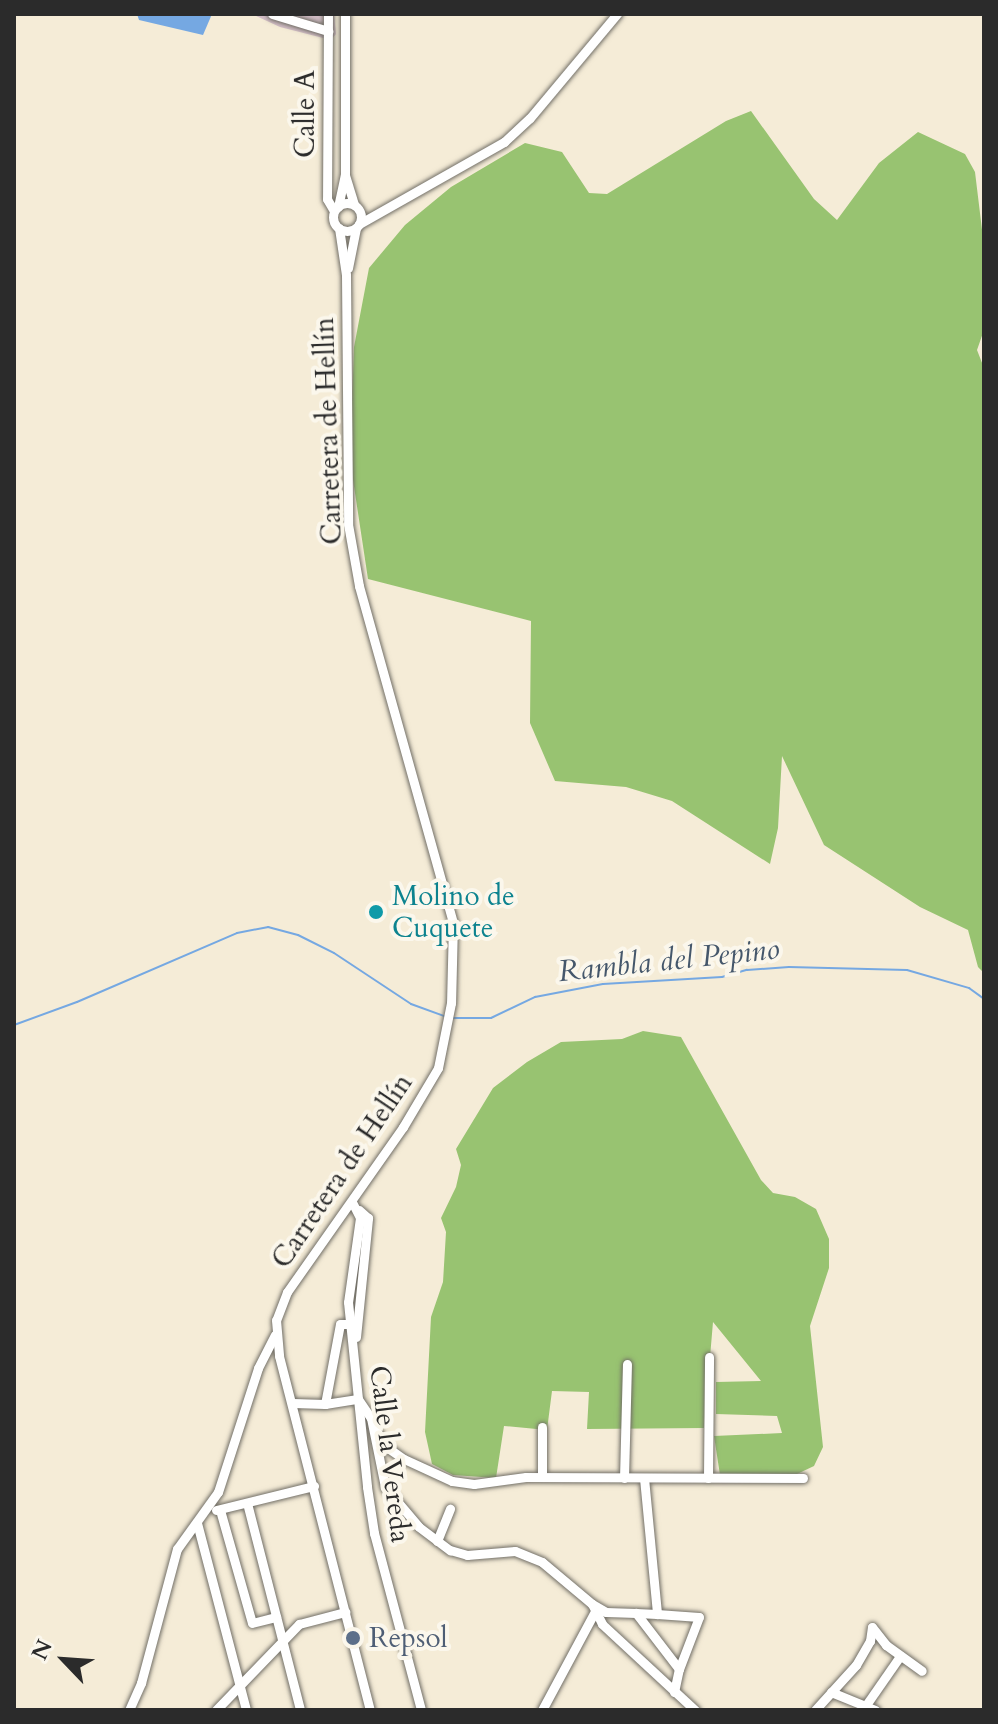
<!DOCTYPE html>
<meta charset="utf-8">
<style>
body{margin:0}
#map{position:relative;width:998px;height:1724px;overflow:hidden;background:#f5ecd7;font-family:Cardo,serif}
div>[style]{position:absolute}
.industrial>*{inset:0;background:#d2bdc6}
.green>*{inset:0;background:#98c371}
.water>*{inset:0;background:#75a8e2}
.stream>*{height:2px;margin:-1px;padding:0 1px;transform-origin:1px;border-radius:1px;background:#75a8e2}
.roads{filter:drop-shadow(0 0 2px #726f67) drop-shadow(0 0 2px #726f67)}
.minor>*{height:9px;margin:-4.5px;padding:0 4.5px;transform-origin:4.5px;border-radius:4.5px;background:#fff}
.minor>.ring{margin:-4.5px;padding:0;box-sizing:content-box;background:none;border:9px solid #fff;border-radius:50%}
.dots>*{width:22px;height:22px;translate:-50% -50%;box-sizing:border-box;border:4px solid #fbf7ec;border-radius:50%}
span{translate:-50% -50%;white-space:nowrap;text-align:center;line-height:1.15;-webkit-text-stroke:8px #fbf7ec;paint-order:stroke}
.street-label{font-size:28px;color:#2b2b2b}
.culture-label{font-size:28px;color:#0d838f}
.left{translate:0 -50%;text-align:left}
.service-label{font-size:28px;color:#4e5e75}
.water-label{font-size:30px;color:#45576b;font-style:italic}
.frame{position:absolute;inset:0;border:16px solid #2b2b2b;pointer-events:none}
.north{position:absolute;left:24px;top:1620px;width:80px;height:80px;-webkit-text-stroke:6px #fbf7ec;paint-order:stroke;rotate:295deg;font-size:22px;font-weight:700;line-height:32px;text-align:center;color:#2b2b2b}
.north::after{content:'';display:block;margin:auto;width:28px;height:36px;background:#2b2b2b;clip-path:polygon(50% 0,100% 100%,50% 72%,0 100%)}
</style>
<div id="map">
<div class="industrial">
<i style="clip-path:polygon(252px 14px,334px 14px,336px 34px,331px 40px,280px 27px)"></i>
</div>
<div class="green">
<i style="clip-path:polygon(751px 111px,814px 199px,837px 220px,879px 163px,918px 132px,965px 154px,975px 172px,984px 246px,984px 330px,977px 350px,984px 368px,984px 973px,978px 967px,968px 930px,920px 907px,824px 845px,782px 756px,778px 828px,770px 864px,672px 801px,626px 787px,555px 781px,530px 723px,531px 621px,368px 579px,350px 460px,354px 347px,369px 268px,405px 225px,451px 187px,525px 143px,562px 152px,589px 193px,607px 194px,726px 121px)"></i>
<i style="clip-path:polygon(643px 1031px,681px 1037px,761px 1180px,773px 1193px,795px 1197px,816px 1209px,829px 1239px,829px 1268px,810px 1326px,823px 1447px,814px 1466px,797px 1474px,720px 1475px,714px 1436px,782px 1433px,777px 1416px,716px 1414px,716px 1382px,761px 1381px,713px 1322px,704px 1428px,587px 1429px,589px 1392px,552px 1391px,547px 1430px,504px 1426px,496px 1478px,453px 1475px,432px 1464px,425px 1432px,431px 1317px,443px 1282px,446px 1232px,441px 1218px,456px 1187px,461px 1165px,456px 1149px,493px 1088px,527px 1062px,561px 1042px,622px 1039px)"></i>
</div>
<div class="water">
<i style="clip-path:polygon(137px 14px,212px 14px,203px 35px,139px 20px)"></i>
</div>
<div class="stream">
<i style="left:452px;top:1018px;width:39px"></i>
<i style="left:491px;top:1018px;width:49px;rotate:-25.5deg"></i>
<i style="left:535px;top:997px;width:69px;rotate:-10.8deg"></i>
<i style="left:603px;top:984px;width:119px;rotate:-3.4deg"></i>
<i style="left:722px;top:977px;width:26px;rotate:-16deg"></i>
<i style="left:747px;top:970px;width:42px;rotate:-4.1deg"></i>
<i style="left:789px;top:967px;width:118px;rotate:1.5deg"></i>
<i style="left:907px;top:970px;width:65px;rotate:16.2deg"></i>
<i style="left:969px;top:988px;width:19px;rotate:36deg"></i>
<i style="left:14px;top:1025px;width:67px;rotate:-20.1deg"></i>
<i style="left:77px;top:1002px;width:174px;rotate:-23.3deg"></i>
<i style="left:237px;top:933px;width:32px;rotate:-11deg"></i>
<i style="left:268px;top:927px;width:31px;rotate:15deg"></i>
<i style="left:298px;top:935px;width:40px;rotate:26.6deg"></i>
<i style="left:334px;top:953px;width:92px;rotate:33.5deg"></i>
<i style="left:411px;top:1004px;width:37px;rotate:20deg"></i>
</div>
<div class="roads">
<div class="minor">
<i style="left:272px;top:14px;width:59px;rotate:16.9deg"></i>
<i style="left:328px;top:14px;width:185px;rotate:90.3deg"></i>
<i style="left:327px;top:199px;width:14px;rotate:60deg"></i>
<i style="left:345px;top:175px;width:31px;rotate:73deg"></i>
<i class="ring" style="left:333px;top:203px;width:19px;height:19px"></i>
<i style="left:338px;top:207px;width:33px;rotate:-78deg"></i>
<i style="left:345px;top:175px;width:161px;rotate:-90deg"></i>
<i style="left:359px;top:224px;width:167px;rotate:-29.5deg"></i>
<i style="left:504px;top:142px;width:35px;rotate:-43deg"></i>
<i style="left:530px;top:118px;width:136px;rotate:-50.1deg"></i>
<i style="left:339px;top:228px;width:48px;rotate:81.5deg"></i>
<i style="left:346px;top:275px;width:249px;rotate:89.5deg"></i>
<i style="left:348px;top:524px;width:63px;rotate:79.9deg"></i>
<i style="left:359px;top:586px;width:350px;rotate:74.4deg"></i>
<i style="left:453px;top:923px;width:80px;rotate:91.4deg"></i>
<i style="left:451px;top:1003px;width:66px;rotate:101.3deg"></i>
<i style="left:438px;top:1068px;width:69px;rotate:120.7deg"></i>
<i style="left:403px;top:1127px;width:202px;rotate:125.1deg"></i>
<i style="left:287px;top:1292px;width:30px;rotate:111deg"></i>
<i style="left:276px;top:1320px;width:36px;rotate:85deg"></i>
<i style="left:279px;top:1356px;width:366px;rotate:75.6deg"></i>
<i style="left:348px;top:268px;width:41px;rotate:-78.7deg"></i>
<i style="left:352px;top:1202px;width:18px;rotate:63deg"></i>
<i style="left:360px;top:1218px;width:85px;rotate:98.1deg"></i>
<i style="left:348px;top:1302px;width:186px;rotate:84.1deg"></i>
<i style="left:367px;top:1487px;width:47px;rotate:81.3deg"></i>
<i style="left:374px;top:1533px;width:183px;rotate:75.1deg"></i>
<i style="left:356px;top:1337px;width:120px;rotate:-84.2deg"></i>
<i style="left:368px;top:1218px;width:12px;rotate:-138deg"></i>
<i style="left:293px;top:1403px;width:32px;rotate:2deg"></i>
<i style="left:325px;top:1404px;width:33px;rotate:-9deg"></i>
<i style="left:358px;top:1399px;width:23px;rotate:56deg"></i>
<i style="left:371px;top:1418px;width:70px;rotate:78.5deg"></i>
<i style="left:385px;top:1487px;width:52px;rotate:49.6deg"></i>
<i style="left:419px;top:1527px;width:39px;rotate:37deg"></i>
<i style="left:450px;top:1550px;width:18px;rotate:16deg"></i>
<i style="left:467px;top:1555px;width:48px;rotate:-4.8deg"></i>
<i style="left:515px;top:1551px;width:29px;rotate:22deg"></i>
<i style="left:542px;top:1562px;width:65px;rotate:40deg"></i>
<i style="left:592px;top:1604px;width:22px;rotate:63deg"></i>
<i style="left:602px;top:1624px;width:127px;rotate:42.8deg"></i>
<i style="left:325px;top:1404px;width:81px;rotate:-79.4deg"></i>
<i style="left:340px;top:1324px;width:10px"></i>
<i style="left:375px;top:1429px;width:23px;rotate:56deg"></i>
<i style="left:388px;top:1448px;width:19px;rotate:35deg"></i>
<i style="left:404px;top:1459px;width:53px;rotate:24.6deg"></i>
<i style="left:452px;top:1481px;width:22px;rotate:8deg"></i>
<i style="left:474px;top:1484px;width:52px;rotate:-7.7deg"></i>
<i style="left:526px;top:1477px;width:277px;rotate:0.2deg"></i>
<i style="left:542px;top:1477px;width:50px;rotate:-90deg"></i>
<i style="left:624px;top:1478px;width:114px;rotate:-88.5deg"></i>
<i style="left:644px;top:1478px;width:137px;rotate:84.5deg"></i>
<i style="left:708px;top:1478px;width:121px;rotate:-89.5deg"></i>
<i style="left:247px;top:1503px;width:214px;rotate:75.6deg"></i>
<i style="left:216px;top:1510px;width:101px;rotate:-13.8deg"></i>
<i style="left:220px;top:1510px;width:117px;rotate:74.2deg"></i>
<i style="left:252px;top:1623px;width:25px;rotate:-14deg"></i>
<i style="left:197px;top:1523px;width:193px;rotate:75.3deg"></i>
<i style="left:437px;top:1541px;width:35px;rotate:-68deg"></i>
<i style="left:592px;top:1604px;width:16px;rotate:30deg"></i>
<i style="left:606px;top:1612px;width:30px;rotate:2deg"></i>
<i style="left:636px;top:1613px;width:21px;rotate:3deg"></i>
<i style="left:657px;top:1614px;width:42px;rotate:4.1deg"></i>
<i style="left:699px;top:1617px;width:56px;rotate:111deg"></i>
<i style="left:679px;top:1669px;width:71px;rotate:-127.5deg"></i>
<i style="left:872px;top:1627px;width:23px;rotate:52deg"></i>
<i style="left:886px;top:1645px;width:44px;rotate:35.8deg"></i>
<i style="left:674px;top:1692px;width:24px;rotate:-78deg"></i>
<i style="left:831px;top:1692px;width:48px;rotate:22.2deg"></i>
<i style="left:866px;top:1705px;width:60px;rotate:-55.2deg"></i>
<i style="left:129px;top:1710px;width:30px;rotate:-66deg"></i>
<i style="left:141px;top:1683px;width:139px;rotate:-75deg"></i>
<i style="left:177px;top:1549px;width:70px;rotate:-54.3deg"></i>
<i style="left:218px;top:1492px;width:130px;rotate:-72.1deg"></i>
<i style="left:258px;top:1368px;width:37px;rotate:-63deg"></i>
<i style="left:216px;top:1710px;width:120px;rotate:-46deg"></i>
<i style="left:299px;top:1624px;width:48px;rotate:-14.6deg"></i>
<i style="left:542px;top:1710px;width:110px;rotate:-61.8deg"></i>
<i style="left:815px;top:1710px;width:61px;rotate:-47.7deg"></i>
<i style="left:856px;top:1665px;width:28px;rotate:-60deg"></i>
<i style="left:870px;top:1641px;width:14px;rotate:-82deg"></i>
</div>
</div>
<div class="dots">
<i style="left:376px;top:912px;background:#0f9aa8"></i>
<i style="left:353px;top:1638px;background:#5c6f8a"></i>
</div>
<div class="street-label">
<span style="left:305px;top:114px;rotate:-90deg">Calle A</span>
<span style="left:328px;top:431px;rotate:-92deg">Carretera de Hellín</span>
<span style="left:342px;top:1171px;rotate:-56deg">Carretera de Hellín</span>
<span style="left:390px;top:1454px;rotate:83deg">Calle la Vereda</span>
</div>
<div class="culture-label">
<span class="left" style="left:392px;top:912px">Molino de<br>Cuquete</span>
</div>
<div class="service-label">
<span class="left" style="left:369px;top:1638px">Repsol</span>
</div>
<div class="water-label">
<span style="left:669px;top:961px;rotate:-6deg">Rambla del Pepino</span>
</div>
<div class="frame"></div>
<div class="north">N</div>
</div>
